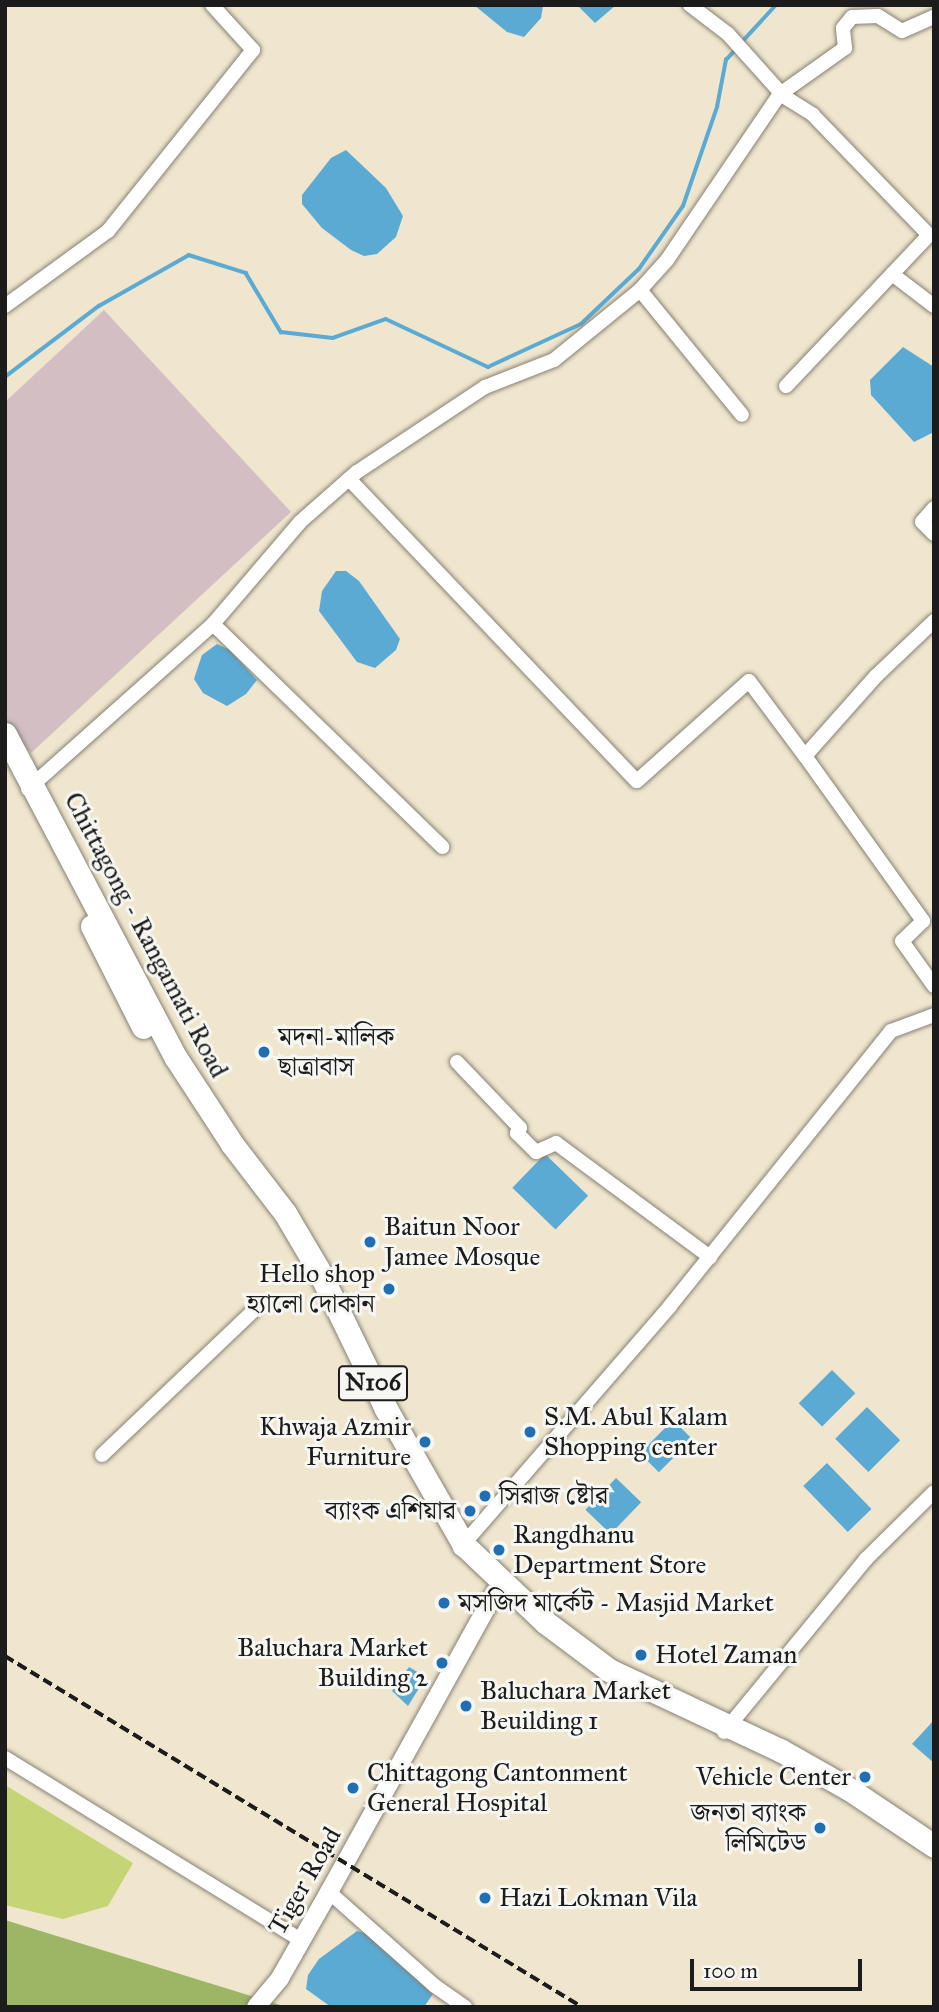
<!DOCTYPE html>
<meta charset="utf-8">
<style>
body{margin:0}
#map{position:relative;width:939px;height:2012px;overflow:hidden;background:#f0e6ce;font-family:"IM FELL Great Primer","Noto Serif Bengali",serif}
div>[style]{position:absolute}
.industrial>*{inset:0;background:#d2bec3}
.green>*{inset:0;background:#c5d475}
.forest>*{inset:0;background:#9cb666}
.water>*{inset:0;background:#5aaad4;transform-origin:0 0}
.stream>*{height:3.5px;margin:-1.75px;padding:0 1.75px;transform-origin:1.75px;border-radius:1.75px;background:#5aaad4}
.roads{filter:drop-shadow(0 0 2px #868175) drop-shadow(0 0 2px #868175)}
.minor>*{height:14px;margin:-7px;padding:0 7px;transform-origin:7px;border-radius:7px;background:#fff}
.tertiary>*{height:18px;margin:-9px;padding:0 9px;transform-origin:9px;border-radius:9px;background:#fff}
.trunk>*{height:23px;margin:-11.5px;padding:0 11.5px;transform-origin:11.5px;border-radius:11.5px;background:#fff}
.rail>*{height:3.5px;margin-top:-1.75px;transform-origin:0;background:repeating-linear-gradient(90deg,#1c1c1c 0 10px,transparent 0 15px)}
.dots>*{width:19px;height:19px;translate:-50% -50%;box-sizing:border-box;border:4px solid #f6f6f2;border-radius:50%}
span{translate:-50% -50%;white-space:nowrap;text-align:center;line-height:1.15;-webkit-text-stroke:6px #f6f6f2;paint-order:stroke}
.shield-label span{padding:2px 5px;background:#f6f6f2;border:2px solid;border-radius:5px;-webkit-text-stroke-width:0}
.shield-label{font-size:24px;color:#1c1c1c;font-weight:700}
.street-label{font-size:26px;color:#1c1c1c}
.poi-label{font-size:26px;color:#1c1c1c}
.left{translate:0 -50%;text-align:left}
.right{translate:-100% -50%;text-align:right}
.frame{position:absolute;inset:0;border:7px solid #1c1c1c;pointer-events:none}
.scale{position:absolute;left:690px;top:1959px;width:172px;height:32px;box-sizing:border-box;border:4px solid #1c1c1c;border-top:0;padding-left:9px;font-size:21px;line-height:24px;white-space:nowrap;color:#1c1c1c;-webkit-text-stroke:5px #f6f6f2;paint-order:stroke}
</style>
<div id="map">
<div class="industrial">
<i style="clip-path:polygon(104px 310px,291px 512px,31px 753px,5px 725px,5px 402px)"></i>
</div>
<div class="green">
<i style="clip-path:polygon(5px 1785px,133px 1863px,108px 1906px,63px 1919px,5px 1905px)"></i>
</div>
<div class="forest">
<i style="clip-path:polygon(5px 1920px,287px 2007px,5px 2007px)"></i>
</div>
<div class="water">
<i style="clip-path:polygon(474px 5px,543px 5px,543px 6px,541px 18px,524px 37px,507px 32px)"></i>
<i style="clip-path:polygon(577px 5px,616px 5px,595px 23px)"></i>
<i style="clip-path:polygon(346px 150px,386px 188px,403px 216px,396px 237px,377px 254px,364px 256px,351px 250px,322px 228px,302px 204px,302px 195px,331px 158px)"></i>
<i style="clip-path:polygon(903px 347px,934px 367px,934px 432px,914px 442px,871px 395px,870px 380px)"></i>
<i style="clip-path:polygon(336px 571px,346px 571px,359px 581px,400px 639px,396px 650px,375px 668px,357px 662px,319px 611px,322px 591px)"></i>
<i style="clip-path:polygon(217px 644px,230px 650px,257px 680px,246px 694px,227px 706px,203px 693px,194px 679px,202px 655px)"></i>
<i style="left:545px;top:1154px;width:60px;height:47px;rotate:44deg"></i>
<i style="left:832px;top:1370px;width:33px;height:47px;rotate:45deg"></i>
<i style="left:867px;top:1407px;width:47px;height:45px;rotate:45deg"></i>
<i style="left:673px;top:1420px;width:27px;height:47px;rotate:45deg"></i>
<i style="left:827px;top:1463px;width:64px;height:33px;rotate:46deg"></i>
<i style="left:616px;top:1478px;width:35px;height:44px;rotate:44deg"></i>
<i style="clip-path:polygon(409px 1667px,426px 1677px,408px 1706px,392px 1691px)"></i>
<i style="clip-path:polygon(934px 1720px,934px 1763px,912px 1744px)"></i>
<i style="clip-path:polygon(357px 1931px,368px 1934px,433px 1994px,424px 2007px,331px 2007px,306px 1989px,308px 1975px,319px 1959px)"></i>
</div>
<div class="stream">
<i style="left:742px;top:42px;width:50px;rotate:-47.4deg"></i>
<i style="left:5px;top:377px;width:118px;rotate:-37.1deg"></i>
<i style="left:99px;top:306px;width:103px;rotate:-29.5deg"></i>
<i style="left:189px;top:255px;width:60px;rotate:17.5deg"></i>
<i style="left:246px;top:273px;width:69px;rotate:59.3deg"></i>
<i style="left:281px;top:332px;width:52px;rotate:6.6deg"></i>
<i style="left:333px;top:338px;width:56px;rotate:-19.7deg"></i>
<i style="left:386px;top:319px;width:113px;rotate:25.2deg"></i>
<i style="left:488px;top:367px;width:102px;rotate:-24.8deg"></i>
<i style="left:581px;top:324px;width:80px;rotate:-43.5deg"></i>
<i style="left:639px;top:269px;width:77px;rotate:-55.1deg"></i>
<i style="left:683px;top:206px;width:105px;rotate:-71deg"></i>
<i style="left:717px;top:107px;width:48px;rotate:-79.2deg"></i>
<i style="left:726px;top:60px;width:16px;rotate:-47deg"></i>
</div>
<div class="roads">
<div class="minor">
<i style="left:690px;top:5px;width:48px;rotate:37.3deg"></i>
<i style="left:728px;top:34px;width:79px;rotate:48.1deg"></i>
<i style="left:780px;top:94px;width:39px;rotate:32deg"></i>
<i style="left:813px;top:115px;width:167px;rotate:46deg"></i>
<i style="left:929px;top:235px;width:208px;rotate:133.4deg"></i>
<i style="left:892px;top:274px;width:53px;rotate:37.3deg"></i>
<i style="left:640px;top:290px;width:40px;rotate:-48deg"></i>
<i style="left:667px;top:260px;width:201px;rotate:-55.8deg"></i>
<i style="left:780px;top:94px;width:80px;rotate:-35.3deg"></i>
<i style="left:845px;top:48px;width:20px;rotate:-96deg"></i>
<i style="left:843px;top:28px;width:14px;rotate:-51deg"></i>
<i style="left:852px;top:17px;width:26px;rotate:-2deg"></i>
<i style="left:878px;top:16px;width:28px;rotate:32deg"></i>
<i style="left:902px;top:31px;width:35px;rotate:-24deg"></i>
<i style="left:5px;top:306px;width:127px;rotate:-36.1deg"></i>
<i style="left:108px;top:231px;width:232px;rotate:-51.3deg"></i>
<i style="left:253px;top:50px;width:61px;rotate:-132.3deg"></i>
<i style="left:349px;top:479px;width:417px;rotate:46.4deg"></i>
<i style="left:637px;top:781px;width:150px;rotate:-41.8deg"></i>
<i style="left:749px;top:681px;width:94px;rotate:53.3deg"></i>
<i style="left:934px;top:508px;width:18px;rotate:131deg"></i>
<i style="left:922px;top:522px;width:17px;rotate:45deg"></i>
<i style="left:934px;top:621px;width:80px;rotate:136.5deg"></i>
<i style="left:876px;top:676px;width:107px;rotate:131.6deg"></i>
<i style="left:805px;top:756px;width:203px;rotate:54.4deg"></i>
<i style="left:923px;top:921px;width:29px;rotate:136deg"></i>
<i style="left:902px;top:941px;width:55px;rotate:54.6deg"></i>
<i style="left:213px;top:624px;width:320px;rotate:44.2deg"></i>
<i style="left:28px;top:789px;width:248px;rotate:-41.7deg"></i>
<i style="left:213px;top:624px;width:134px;rotate:-49.5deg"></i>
<i style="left:300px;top:522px;width:76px;rotate:-41.3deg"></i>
<i style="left:357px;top:472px;width:154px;rotate:-33.6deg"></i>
<i style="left:485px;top:387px;width:74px;rotate:-21.4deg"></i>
<i style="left:554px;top:360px;width:111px;rotate:-39.1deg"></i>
<i style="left:640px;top:290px;width:161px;rotate:50.8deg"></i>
<i style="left:457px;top:1062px;width:91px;rotate:46.3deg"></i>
<i style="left:520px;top:1128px;width:6px;rotate:121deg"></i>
<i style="left:517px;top:1133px;width:27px;rotate:45deg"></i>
<i style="left:536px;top:1152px;width:22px;rotate:-24deg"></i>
<i style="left:556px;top:1143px;width:192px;rotate:36.5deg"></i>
<i style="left:102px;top:1455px;width:209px;rotate:-43.6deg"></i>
<i style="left:460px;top:1548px;width:320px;rotate:-49deg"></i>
<i style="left:670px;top:1306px;width:353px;rotate:-51.2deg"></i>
<i style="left:891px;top:1031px;width:46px;rotate:-20.4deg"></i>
<i style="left:724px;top:1732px;width:224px;rotate:-50.6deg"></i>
<i style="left:866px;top:1559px;width:95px;rotate:-44.6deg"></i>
<i style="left:5px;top:1758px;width:347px;rotate:31.6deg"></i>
<i style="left:329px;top:1892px;width:142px;rotate:41.6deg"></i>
<i style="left:435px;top:1986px;width:37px;rotate:35deg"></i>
</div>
<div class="tertiary">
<i style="left:256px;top:2007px;width:38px;rotate:-50deg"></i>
<i style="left:280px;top:1978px;width:99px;rotate:-60.3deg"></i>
<i style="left:329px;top:1892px;width:342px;rotate:-61deg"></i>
</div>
<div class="trunk">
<i style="left:5px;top:734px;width:366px;rotate:62.2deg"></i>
<i style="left:176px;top:1058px;width:103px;rotate:56.9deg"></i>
<i style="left:232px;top:1144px;width:87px;rotate:52.5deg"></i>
<i style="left:285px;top:1213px;width:65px;rotate:59.5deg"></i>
<i style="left:318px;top:1269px;width:156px;rotate:64.1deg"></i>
<i style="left:386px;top:1409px;width:157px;rotate:60.2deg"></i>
<i style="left:464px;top:1545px;width:112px;rotate:43.5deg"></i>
<i style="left:545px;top:1622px;width:80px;rotate:36.9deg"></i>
<i style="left:609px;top:1670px;width:189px;rotate:25.1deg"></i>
<i style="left:780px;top:1750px;width:79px;rotate:29.5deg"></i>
<i style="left:849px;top:1789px;width:102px;rotate:33.8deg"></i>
<i style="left:92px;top:926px;width:113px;rotate:63.2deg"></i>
</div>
</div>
<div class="rail">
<i style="left:5px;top:1656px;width:675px;rotate:31.31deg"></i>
</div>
<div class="dots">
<i style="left:264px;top:1052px;background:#1f6fb2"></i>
<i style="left:370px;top:1242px;background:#1f6fb2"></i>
<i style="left:389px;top:1289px;background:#1f6fb2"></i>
<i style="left:530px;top:1432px;background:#1f6fb2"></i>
<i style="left:425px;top:1442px;background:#1f6fb2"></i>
<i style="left:485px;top:1496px;background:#1f6fb2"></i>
<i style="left:470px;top:1511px;background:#1f6fb2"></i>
<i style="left:499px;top:1550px;background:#1f6fb2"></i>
<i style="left:444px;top:1603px;background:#1f6fb2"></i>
<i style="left:641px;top:1655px;background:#1f6fb2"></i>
<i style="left:442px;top:1663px;background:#1f6fb2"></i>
<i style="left:466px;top:1706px;background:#1f6fb2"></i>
<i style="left:865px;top:1777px;background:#1f6fb2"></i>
<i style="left:353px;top:1788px;background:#1f6fb2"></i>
<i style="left:820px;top:1828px;background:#1f6fb2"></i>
<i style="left:485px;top:1898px;background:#1f6fb2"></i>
</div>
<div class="shield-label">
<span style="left:373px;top:1383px">N106</span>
</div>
<div class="street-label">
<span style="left:146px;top:935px;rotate:62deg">Chittagong - Rangamati Road</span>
<span style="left:305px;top:1881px;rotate:-60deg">Tiger Road</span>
</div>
<div class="poi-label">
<span class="left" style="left:278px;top:1052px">মদনা-মালিক<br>ছাত্রাবাস</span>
<span class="left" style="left:384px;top:1242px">Baitun Noor<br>Jamee Mosque</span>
<span class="right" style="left:375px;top:1289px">Hello shop<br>হ্যালো দোকান</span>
<span class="left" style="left:544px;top:1432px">S.M. Abul Kalam<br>Shopping center</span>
<span class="right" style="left:411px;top:1442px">Khwaja Azmir<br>Furniture</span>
<span class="left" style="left:499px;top:1496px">সিরাজ ষ্টোর</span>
<span class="right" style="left:456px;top:1511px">ব্যাংক এশিয়ার</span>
<span class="left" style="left:513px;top:1550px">Rangdhanu<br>Department Store</span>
<span class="left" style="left:458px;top:1603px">মসজিদ মার্কেট - Masjid Market</span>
<span class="right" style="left:428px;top:1663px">Baluchara Market<br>Building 2</span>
<span class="left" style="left:655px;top:1655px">Hotel Zaman</span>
<span class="left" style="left:480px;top:1706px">Baluchara Market<br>Beuilding 1</span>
<span class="left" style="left:367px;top:1788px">Chittagong Cantonment<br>General Hospital</span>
<span class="right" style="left:851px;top:1777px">Vehicle Center</span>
<span class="right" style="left:806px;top:1828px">জনতা ব্যাংক<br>লিমিটেড</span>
<span class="left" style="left:499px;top:1898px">Hazi Lokman Vila</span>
</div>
<div class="frame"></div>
<div class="scale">100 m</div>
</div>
